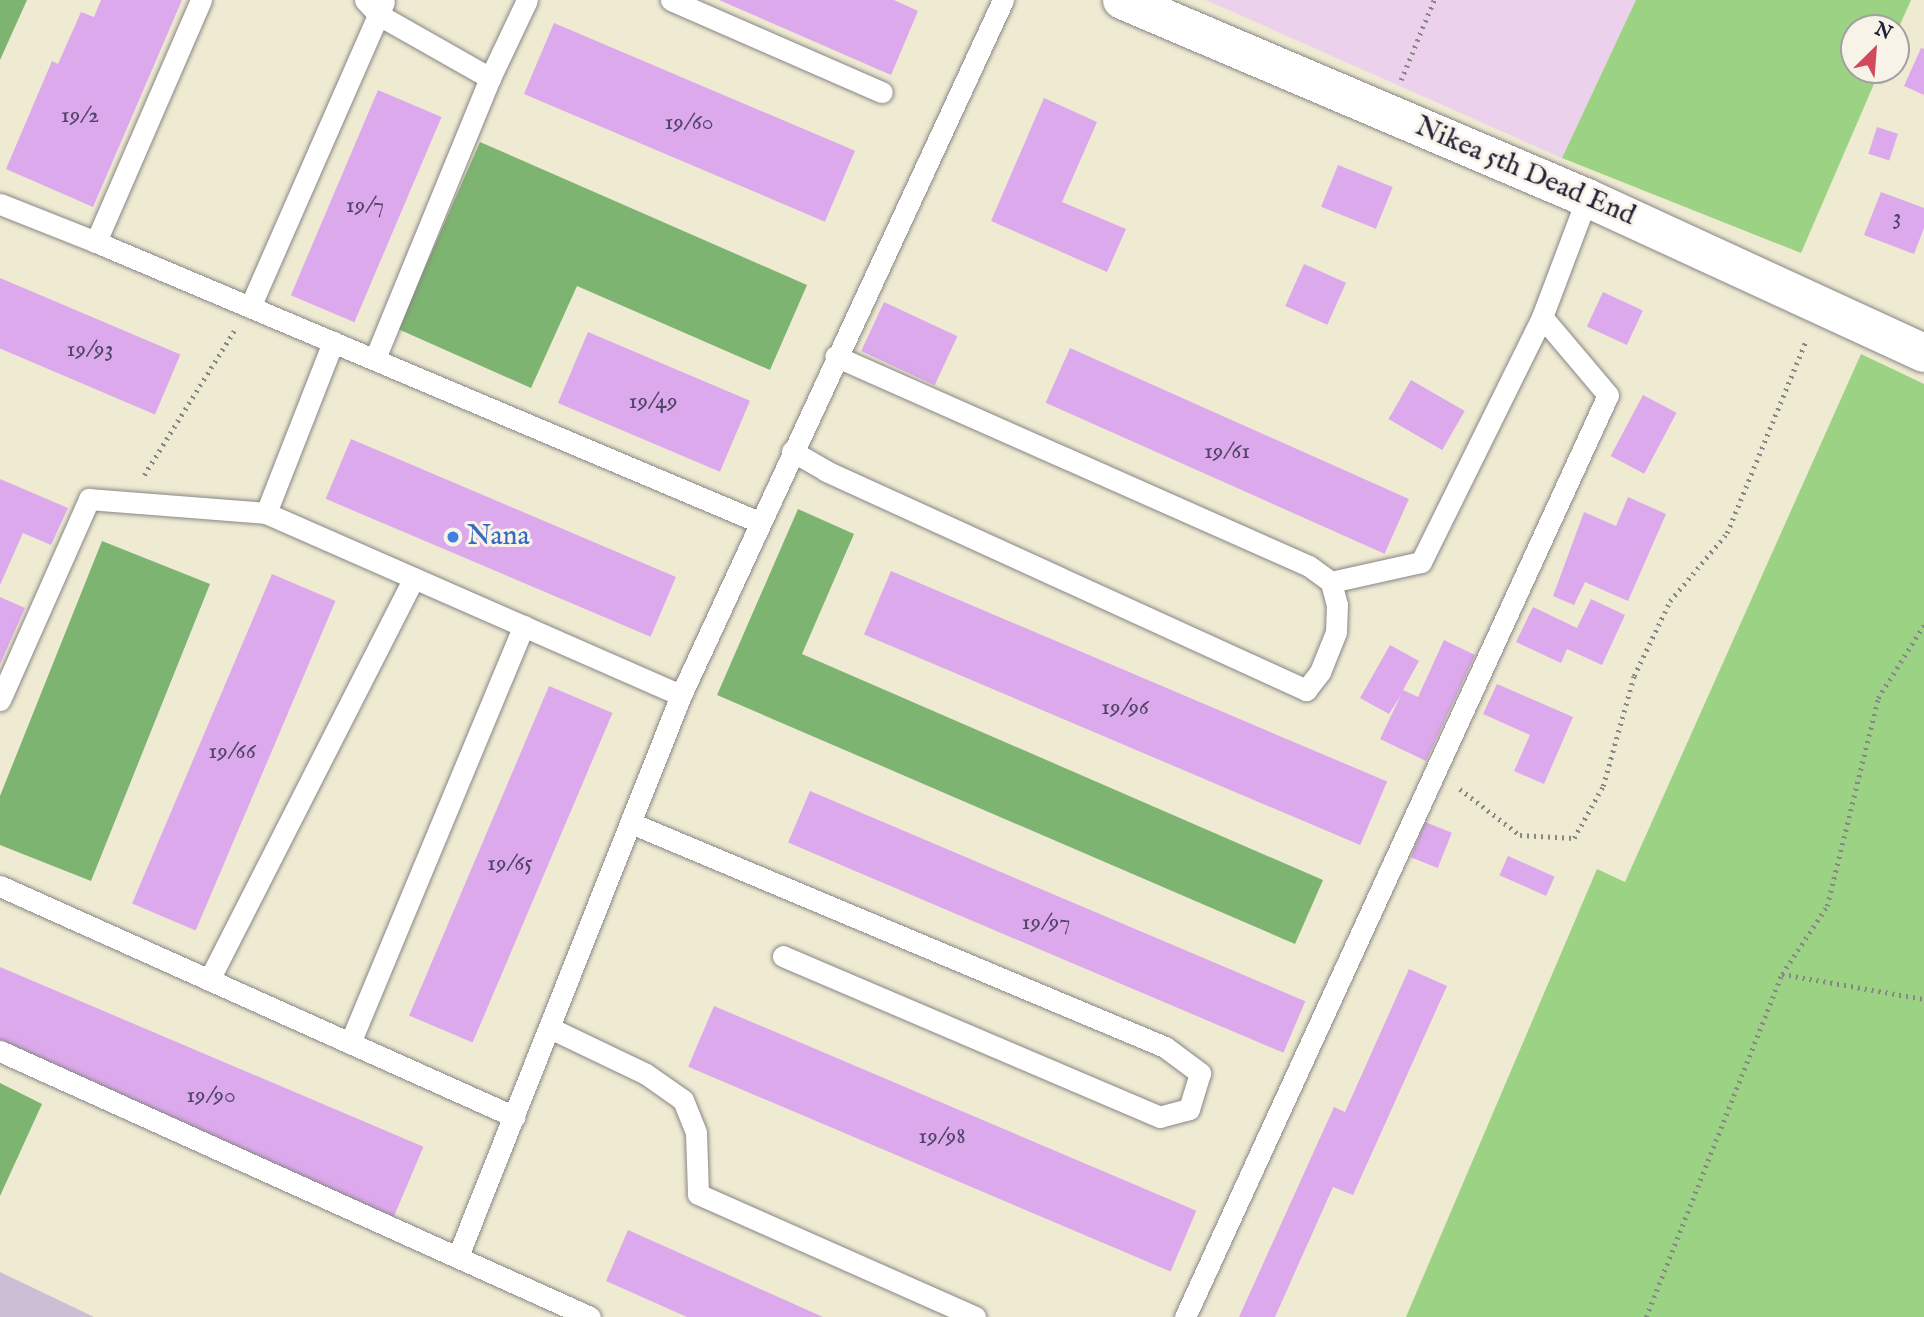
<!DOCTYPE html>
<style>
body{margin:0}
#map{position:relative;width:1924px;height:1317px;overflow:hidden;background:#efead2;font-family:"IM FELL English",serif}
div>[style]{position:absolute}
.built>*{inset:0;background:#ebd1eb}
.industrial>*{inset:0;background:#cbbfd5}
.green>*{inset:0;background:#9cd283}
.forest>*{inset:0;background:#7db471}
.building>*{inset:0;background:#dca9ec;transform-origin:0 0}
.path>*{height:4.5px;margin-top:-2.25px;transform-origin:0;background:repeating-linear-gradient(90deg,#888686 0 2px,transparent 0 7px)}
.roads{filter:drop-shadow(0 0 2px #888686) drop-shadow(0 0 2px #888686)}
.lane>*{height:21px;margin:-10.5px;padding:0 10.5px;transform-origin:10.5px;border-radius:10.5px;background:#fff}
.street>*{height:38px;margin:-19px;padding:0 19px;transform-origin:19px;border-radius:19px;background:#fff}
.dots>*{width:19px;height:19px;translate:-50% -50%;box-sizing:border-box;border:4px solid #f7f3e8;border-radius:50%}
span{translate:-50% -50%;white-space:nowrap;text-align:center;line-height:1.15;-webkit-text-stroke:6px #f7f3e8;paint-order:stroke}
.number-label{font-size:24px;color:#504467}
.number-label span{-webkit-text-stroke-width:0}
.street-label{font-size:28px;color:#22223b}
.shop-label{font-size:28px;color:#366cbe}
.left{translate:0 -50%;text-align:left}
.north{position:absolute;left:1840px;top:14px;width:70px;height:70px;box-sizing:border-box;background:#f7f3e8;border:2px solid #a29fa3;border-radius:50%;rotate:25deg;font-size:19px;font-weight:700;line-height:28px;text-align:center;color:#22223b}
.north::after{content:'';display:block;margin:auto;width:24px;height:32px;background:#d1495b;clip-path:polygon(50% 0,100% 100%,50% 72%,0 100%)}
</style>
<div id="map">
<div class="built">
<i style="clip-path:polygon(1206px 0,1636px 0,1562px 158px)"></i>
</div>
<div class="industrial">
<i style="clip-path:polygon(0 1272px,94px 1317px,0 1317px)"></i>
</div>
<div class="green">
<i style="clip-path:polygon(1636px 0,1911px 0,1896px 34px,1896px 28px,1854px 28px,1854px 70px,1880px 70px,1801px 253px,1562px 158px)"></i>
<i style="clip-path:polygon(1861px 354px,1924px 384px,1924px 1317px,1406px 1317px,1597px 869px,1625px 882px)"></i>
</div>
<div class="forest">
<i style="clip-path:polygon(0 0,27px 0,0 60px)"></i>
<i style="clip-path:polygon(480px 142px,807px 285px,770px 370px,577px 286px,531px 388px,398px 329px)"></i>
<i style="clip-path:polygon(798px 509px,854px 534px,802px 654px,1323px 880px,1295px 944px,717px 695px)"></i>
<i style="clip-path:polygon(102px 541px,210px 584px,91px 881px,0 845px,0 796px)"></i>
<i style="clip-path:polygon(0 1083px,42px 1104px,0 1196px)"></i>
</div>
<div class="building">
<i style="clip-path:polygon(101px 0,182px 0,93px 207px,6px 169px,52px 61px,58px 64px,81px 12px,94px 17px)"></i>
<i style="clip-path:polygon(719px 0,894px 0,918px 11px,891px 75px)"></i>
<i style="left:554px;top:23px;width:327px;height:77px;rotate:23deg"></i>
<i style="clip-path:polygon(1921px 48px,1924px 49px,1924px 95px,1904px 86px)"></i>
<i style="left:378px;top:90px;width:69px;height:223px;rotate:23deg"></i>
<i style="clip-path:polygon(1044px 98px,1097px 122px,1062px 202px,1126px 229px,1107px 272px,991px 221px)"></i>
<i style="left:1877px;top:127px;width:22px;height:28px;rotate:18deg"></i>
<i style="left:1338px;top:165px;width:59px;height:45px;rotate:22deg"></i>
<i style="clip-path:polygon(1881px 192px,1924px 208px,1924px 228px,1914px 254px,1864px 235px)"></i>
<i style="left:1304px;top:264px;width:46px;height:46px;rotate:24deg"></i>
<i style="left:0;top:278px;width:196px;height:65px;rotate:23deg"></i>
<i style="left:1603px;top:292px;width:44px;height:38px;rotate:25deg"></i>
<i style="left:884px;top:302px;width:81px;height:54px;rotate:25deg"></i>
<i style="left:588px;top:332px;width:176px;height:77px;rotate:23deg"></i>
<i style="left:1070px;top:348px;width:371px;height:60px;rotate:24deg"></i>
<i style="left:1411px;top:380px;width:62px;height:45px;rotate:30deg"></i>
<i style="left:1643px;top:395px;width:38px;height:69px;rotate:28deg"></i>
<i style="left:351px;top:439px;width:353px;height:65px;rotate:23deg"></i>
<i style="clip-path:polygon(0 479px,68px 508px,51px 545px,23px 533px,0 585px)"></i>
<i style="clip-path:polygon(1628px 497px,1666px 514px,1628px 601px,1585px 582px,1574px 605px,1553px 596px,1584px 512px,1616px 526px)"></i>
<i style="left:891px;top:571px;width:539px;height:69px;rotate:23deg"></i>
<i style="left:272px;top:574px;width:69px;height:358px;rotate:23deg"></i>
<i style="clip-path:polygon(0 597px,25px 608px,0 664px)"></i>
<i style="clip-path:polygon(1591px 599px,1625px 615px,1602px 665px,1567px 649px,1561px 663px,1516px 642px,1533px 607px,1577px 628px)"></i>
<i style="clip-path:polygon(1444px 640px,1475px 655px,1426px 761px,1380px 739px,1401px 695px,1389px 714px,1360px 698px,1390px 645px,1419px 661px,1403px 690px,1418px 697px)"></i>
<i style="clip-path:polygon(1497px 684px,1573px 717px,1544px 784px,1514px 771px,1530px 735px,1483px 714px)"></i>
<i style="left:549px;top:686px;width:69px;height:358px;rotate:23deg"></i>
<i style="left:810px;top:791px;width:538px;height:56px;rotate:23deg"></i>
<i style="left:1425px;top:822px;width:29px;height:38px;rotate:22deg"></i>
<i style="left:1508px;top:856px;width:51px;height:21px;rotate:24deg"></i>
<i style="left:0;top:967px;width:460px;height:76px;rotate:23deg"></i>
<i style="clip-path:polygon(1409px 969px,1447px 986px,1353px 1195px,1333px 1187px,1275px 1317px,1239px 1317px,1334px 1107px,1345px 1112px)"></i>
<i style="left:714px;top:1006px;width:524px;height:66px;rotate:23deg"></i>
<i style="clip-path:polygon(628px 1230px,823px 1317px,687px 1317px,606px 1281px)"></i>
</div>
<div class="path">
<i style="left:1401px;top:80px;width:87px;rotate:-67.6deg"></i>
<i style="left:144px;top:475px;width:170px;rotate:-58deg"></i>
<i style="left:1460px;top:789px;width:76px;rotate:37.5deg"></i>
<i style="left:1520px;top:835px;width:54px;rotate:3.2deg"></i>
<i style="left:1574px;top:838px;width:60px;rotate:-60.9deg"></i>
<i style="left:1603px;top:786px;width:114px;rotate:-74.3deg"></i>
<i style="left:1634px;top:676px;width:83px;rotate:-64.4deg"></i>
<i style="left:1670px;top:601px;width:89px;rotate:-50deg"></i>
<i style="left:1727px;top:533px;width:209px;rotate:-67.7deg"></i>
<i style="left:1782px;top:974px;width:82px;rotate:-56.5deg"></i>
<i style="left:1827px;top:906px;width:214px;rotate:-76.2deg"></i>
<i style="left:1878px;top:698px;width:86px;rotate:-57.8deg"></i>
<i style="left:1646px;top:1317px;width:369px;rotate:-68.4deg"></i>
<i style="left:1782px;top:974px;width:144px;rotate:10deg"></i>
</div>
<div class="roads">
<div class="lane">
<i style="left:201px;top:0;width:264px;rotate:113.5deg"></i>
<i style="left:96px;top:242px;width:720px;rotate:22.9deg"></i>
<i style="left:365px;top:0;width:21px;rotate:47deg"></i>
<i style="left:379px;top:15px;width:128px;rotate:29.6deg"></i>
<i style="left:490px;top:78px;width:304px;rotate:112.3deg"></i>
<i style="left:671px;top:0;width:230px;rotate:23.6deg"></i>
<i style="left:490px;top:78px;width:86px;rotate:-64.6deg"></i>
<i style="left:0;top:204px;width:103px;rotate:21.6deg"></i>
<i style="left:250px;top:307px;width:333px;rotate:-66.3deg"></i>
<i style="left:792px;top:451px;width:39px;rotate:30deg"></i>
<i style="left:826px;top:471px;width:528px;rotate:24.52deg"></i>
<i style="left:1306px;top:690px;width:23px;rotate:-52deg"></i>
<i style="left:1320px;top:672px;width:43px;rotate:-68.2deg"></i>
<i style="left:1336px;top:632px;width:27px;rotate:-88deg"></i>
<i style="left:1337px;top:605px;width:24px;rotate:-105deg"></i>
<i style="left:1331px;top:582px;width:27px;rotate:-144deg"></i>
<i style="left:1309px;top:566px;width:518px;rotate:-156.1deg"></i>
<i style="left:266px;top:513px;width:184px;rotate:-68.6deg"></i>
<i style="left:1331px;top:582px;width:92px;rotate:-12.5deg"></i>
<i style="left:1421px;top:562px;width:273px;rotate:-63.7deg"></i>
<i style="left:0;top:700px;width:220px;rotate:-66.1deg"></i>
<i style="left:89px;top:499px;width:178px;rotate:4.5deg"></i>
<i style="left:266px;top:513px;width:453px;rotate:23.7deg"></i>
<i style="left:631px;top:823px;width:579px;rotate:22.76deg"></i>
<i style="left:1165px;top:1047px;width:44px;rotate:36.6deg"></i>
<i style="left:1200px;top:1073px;width:38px;rotate:107deg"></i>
<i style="left:1189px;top:1109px;width:30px;rotate:165deg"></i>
<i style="left:1160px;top:1117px;width:410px;rotate:-156.9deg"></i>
<i style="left:0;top:886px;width:564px;rotate:24.16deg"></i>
<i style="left:209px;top:980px;width:451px;rotate:-63deg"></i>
<i style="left:550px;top:1028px;width:106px;rotate:25.6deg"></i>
<i style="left:646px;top:1074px;width:45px;rotate:35.1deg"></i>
<i style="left:683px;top:1100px;width:35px;rotate:68deg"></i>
<i style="left:696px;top:1133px;width:61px;rotate:88.1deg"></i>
<i style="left:698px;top:1194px;width:303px;rotate:23.9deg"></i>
<i style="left:350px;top:1043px;width:452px;rotate:-67.4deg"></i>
<i style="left:0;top:1051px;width:647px;rotate:24.27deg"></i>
<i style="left:458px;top:1256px;width:604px;rotate:-68.32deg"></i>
<i style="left:681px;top:695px;width:766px;rotate:-65.14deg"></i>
<i style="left:1185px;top:1317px;width:1014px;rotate:-65.36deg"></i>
<i style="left:1608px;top:395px;width:102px;rotate:-130.2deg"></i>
<i style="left:1542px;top:317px;width:127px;rotate:-69.3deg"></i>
</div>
<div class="street">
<i style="left:1122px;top:0;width:505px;rotate:23.06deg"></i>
<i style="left:1587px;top:198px;width:371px;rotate:24.7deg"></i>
</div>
</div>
<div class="dots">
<i style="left:453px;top:537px;background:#3f7fe0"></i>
</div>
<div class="number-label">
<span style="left:80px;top:116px">19/2</span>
<span style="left:689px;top:123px">19/60</span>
<span style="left:365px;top:206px">19/7</span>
<span style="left:1897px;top:218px">3</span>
<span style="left:90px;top:350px">19/93</span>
<span style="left:653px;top:402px">19/49</span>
<span style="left:1227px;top:452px">19/61</span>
<span style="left:1125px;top:708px">19/96</span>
<span style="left:232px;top:752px">19/66</span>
<span style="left:510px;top:864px">19/65</span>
<span style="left:1046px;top:923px">19/97</span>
<span style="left:211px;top:1096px">19/90</span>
<span style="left:942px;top:1137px">19/98</span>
</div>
<div class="street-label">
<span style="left:1525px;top:172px;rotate:23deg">Nikea 5th Dead End</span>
</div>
<div class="shop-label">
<span class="left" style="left:467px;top:537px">Nana</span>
</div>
<div class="north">N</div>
</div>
